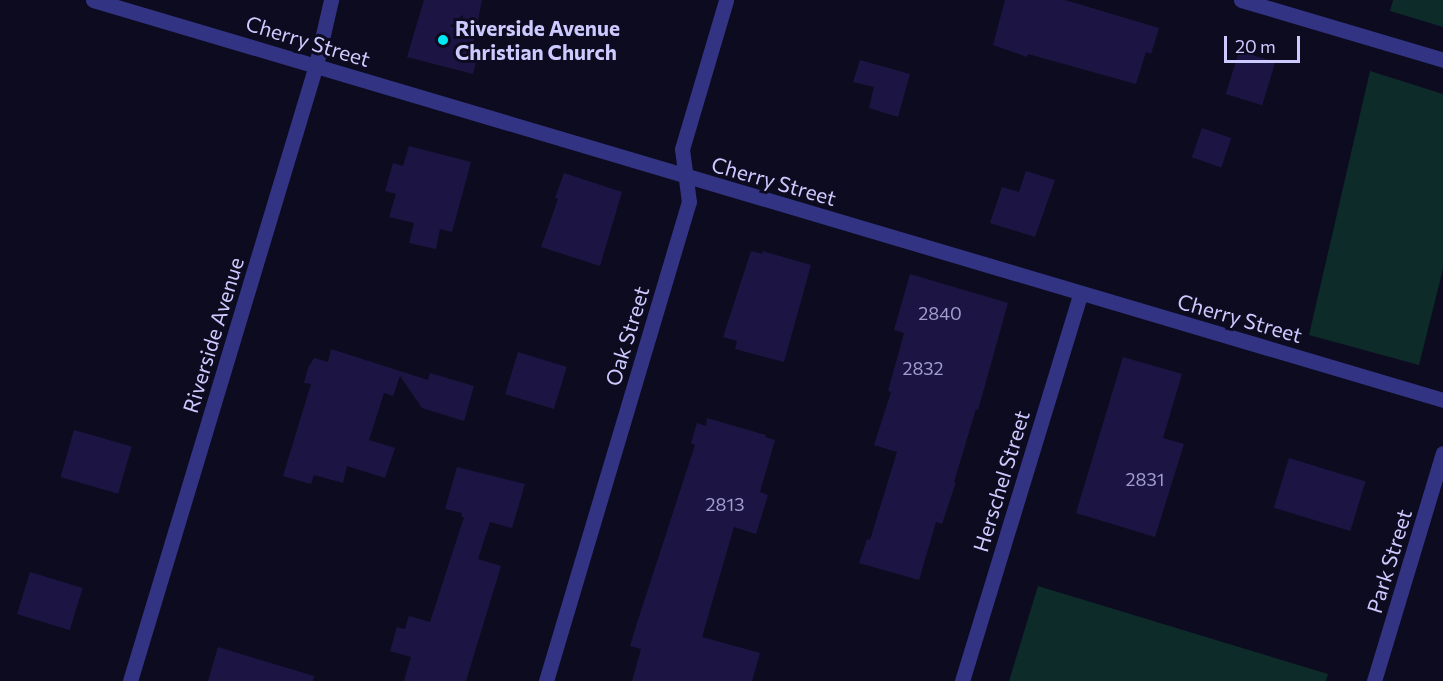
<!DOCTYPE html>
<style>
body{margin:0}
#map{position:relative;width:1443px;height:681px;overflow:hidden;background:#0d0b20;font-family:Commissioner,sans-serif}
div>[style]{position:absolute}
.green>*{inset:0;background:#0d2b28}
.building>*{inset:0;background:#1c1543;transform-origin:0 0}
.minor>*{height:15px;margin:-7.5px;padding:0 7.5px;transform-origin:7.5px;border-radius:7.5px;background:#323383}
.dots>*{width:16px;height:16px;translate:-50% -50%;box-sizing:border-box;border:3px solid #0d0b20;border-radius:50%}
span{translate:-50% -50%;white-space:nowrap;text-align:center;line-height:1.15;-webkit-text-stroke:6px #0d0b20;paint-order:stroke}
.number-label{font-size:18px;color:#a19dd0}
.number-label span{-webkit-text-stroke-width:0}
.poi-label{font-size:21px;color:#cdcaff;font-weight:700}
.left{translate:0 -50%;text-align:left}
.street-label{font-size:21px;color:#cdcaff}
.scale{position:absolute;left:1224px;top:36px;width:76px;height:27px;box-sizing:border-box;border:3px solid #cdcaff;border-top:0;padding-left:8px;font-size:18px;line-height:21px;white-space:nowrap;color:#cdcaff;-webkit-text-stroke:4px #0d0b20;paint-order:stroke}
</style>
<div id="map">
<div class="green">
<i style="clip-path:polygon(1393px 0,1443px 0,1443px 27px,1390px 11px)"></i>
<i style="clip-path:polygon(1370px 71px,1443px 94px,1443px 269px,1419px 365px,1309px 335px)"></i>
<i style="clip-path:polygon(1038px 586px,1328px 674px,1326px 681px,1009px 681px)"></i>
</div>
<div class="building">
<i style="clip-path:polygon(424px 0,482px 0,473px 45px,480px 46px,473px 74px,407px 57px)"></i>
<i style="clip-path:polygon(1005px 0,1065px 0,1159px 28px,1151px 54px,1146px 52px,1136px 84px,1028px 54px,1027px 57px,993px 45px)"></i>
<i style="left:1239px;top:51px;width:38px;height:45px;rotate:17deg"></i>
<i style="clip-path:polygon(860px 60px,910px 74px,898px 117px,869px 108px,874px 87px,853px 82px)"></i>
<i style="left:1202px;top:128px;width:31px;height:31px;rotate:19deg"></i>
<i style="clip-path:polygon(409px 146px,471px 162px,452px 232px,440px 229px,436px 249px,409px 243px,414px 223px,389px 217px,396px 194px,385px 191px,393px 163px,403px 166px)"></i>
<i style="clip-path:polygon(1026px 171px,1055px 180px,1035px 237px,990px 223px,1002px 187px,1019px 192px)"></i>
<i style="clip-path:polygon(564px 173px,622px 192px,600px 266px,541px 247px,558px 199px,555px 198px)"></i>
<i style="clip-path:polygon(751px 251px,763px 254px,762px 251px,811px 265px,784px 362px,735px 349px,737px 341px,723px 337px)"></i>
<i style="clip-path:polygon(910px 274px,1008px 303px,978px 410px,976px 409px,954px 482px,956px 482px,942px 524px,936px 522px,919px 580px,859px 563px,867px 539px,870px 540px,897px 452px,874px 445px,891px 392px,888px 391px,904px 333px,894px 330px)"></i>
<i style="clip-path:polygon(331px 349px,428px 380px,430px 373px,474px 386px,464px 421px,422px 408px,400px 376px,393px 396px,384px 393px,369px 440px,395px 448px,385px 478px,347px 466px,343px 483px,314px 475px,311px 484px,283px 476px,311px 384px,304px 383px,308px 368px,314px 358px,328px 362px)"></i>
<i style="left:518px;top:352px;width:51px;height:44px;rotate:17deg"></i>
<i style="clip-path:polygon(1123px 357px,1182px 374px,1163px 438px,1184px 444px,1155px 537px,1076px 513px)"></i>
<i style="clip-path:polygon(707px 418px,766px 435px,765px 437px,775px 440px,760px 492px,768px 495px,756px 534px,734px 527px,702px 637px,760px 653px,752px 681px,632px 681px,641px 649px,630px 646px,637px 623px,695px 445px,691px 443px,697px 423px,706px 426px)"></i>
<i style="left:74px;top:430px;width:60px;height:49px;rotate:16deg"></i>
<i style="left:1289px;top:458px;width:80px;height:52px;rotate:17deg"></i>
<i style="clip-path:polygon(457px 467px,525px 484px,512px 528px,490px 522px,478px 559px,501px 566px,466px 681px,404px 681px,411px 657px,390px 651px,397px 627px,405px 629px,409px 616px,430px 622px,464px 517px,461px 517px,462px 513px,445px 509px)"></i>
<i style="left:30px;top:572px;width:55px;height:44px;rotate:17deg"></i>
<i style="clip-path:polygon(218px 647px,314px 676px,313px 681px,208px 681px)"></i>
</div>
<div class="minor">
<i style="left:93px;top:0;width:1408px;rotate:16.5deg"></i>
<i style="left:1241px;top:0;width:211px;rotate:16.5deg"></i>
<i style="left:130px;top:681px;width:643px;rotate:-73.2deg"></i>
<i style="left:316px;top:65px;width:67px;rotate:-77deg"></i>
<i style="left:546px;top:681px;width:500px;rotate:-73.4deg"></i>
<i style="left:689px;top:202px;width:53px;rotate:-97.5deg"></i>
<i style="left:682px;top:149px;width:155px;rotate:-73.5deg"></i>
<i style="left:962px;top:681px;width:405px;rotate:-73deg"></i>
<i style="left:1374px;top:681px;width:238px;rotate:-73.2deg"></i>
</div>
<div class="dots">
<i style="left:443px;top:40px;background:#00eaf5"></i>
</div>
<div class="number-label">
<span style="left:940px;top:313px">2840</span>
<span style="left:923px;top:368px">2832</span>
<span style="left:1145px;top:479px">2831</span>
<span style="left:725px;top:504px">2813</span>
</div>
<div class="poi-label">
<span class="left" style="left:455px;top:40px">Riverside Avenue<br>Christian Church</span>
</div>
<div class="street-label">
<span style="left:308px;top:41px;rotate:17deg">Cherry Street</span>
<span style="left:774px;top:181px;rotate:16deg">Cherry Street</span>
<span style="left:1240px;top:318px;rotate:16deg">Cherry Street</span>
<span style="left:213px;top:335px;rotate:-73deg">Riverside Avenue</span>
<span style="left:627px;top:336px;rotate:-73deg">Oak Street</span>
<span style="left:1001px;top:481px;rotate:-73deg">Herschel Street</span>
<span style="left:1389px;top:561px;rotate:-73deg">Park Street</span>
</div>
<div class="scale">20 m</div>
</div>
